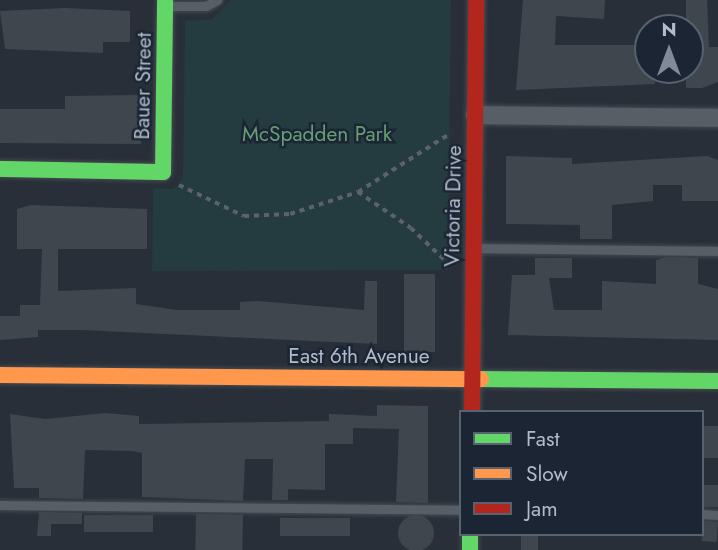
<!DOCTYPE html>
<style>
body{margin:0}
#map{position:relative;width:718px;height:550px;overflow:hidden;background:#282f38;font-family:Jost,sans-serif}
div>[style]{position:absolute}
.green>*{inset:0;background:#243b3f}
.building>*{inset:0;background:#40464e;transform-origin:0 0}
.round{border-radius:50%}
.path>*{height:3.5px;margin-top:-1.75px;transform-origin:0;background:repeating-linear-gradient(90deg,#5c6269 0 5px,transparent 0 10px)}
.roads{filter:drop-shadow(0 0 2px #454a51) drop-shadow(0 0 2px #454a51)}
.lane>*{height:9px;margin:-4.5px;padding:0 4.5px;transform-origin:4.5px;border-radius:4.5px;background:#585e66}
.street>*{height:18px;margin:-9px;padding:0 9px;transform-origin:9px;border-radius:9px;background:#585e66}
.fast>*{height:16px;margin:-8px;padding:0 8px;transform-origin:8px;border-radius:8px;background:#63d668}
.slow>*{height:16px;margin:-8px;padding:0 8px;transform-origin:8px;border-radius:8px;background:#ff974d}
.jam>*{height:16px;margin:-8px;padding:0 8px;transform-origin:8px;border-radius:8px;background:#b3261e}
span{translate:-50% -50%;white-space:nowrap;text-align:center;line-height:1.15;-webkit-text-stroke:5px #1b2534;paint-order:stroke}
.street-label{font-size:21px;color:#b1bbca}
.park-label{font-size:21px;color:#669e73}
.legend{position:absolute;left:459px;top:410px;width:245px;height:126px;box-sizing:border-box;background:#1b2534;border:2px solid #576170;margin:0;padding:9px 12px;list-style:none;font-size:21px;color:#b1bbca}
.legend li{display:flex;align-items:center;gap:14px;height:35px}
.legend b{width:35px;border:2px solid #576170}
.north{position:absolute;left:634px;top:14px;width:70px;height:70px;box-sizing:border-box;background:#1b2534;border:2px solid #576170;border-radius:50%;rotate:0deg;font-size:19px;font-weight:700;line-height:28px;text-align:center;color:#b1bbca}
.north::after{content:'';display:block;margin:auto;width:24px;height:32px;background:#818a97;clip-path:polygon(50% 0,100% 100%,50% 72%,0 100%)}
</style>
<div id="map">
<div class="green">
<i style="clip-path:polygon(231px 0,451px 0,448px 270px,152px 271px,153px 188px,174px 189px,183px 178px,185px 21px,212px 19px)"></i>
</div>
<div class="building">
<i style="clip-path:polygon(523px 0,605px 0,604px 19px,556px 16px,555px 45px,648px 45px,655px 84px,516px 90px)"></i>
<i style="clip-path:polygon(686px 0,707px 0,709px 47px,718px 47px,718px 82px,702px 88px,686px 88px)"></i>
<i style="clip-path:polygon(65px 8px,130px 11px,130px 42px,103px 42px,103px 53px,5px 49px,0 11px)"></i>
<i style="clip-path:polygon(139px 95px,141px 144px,0 143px,0 109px,65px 109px,65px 96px)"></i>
<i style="clip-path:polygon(506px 156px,572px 158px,572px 164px,707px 156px,718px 160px,718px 201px,682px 201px,682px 185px,653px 185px,653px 201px,612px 205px,612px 239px,580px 239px,580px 225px,506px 224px)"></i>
<i style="clip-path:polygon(31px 205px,147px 209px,147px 249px,58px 249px,58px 291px,136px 288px,136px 304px,177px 310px,240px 310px,240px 302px,258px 301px,364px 310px,365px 281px,377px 281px,377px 344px,81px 330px,38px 330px,38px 337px,0 340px,0 316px,20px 316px,20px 305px,40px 305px,42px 249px,17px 249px,17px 209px)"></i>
<i style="clip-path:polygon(667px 257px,698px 258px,698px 284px,718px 289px,718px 340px,508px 335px,512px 275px,535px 275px,535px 258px,572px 258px,572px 278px,549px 278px,554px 310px,602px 310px,602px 281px,656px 284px,656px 260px)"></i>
<i style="left:404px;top:274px;width:31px;height:78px"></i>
<i style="clip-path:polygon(377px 405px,428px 406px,428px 503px,396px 502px,399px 429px,353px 428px,353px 444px,325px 444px,325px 490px,288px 489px,288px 500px,272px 500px,273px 459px,245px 459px,243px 501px,142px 497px,142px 453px,132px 451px,85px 450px,83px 499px,39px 498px,39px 488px,14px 488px,10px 414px,45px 419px,106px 413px,139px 416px,139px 424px,329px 421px,329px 414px,377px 416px)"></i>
<i style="left:702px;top:426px;width:16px;height:32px"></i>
<i style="left:703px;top:485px;width:15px;height:22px"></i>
<i style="clip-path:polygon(39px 512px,82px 513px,82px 524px,51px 524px,51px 536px,37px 536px)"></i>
<i style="left:196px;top:514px;width:47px;height:36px;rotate:1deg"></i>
<i class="round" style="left:398px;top:515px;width:36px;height:36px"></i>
<i style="left:84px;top:515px;width:69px;height:17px"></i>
<i style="left:350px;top:518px;width:18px;height:70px;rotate:90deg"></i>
<i style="left:703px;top:521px;width:15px;height:20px;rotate:4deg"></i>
<i style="left:521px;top:534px;width:17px;height:16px"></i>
</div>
<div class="path">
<i style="left:179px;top:185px;width:72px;rotate:25.5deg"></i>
<i style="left:244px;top:216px;width:46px;rotate:-2.5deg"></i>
<i style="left:290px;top:214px;width:71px;rotate:-17.9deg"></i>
<i style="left:358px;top:192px;width:110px;rotate:-32.4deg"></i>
<i style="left:358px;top:192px;width:64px;rotate:34.2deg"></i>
<i style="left:411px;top:228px;width:52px;rotate:43.5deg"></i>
</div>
<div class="roads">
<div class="lane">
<i style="left:168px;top:6px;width:38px"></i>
<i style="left:206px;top:6px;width:13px;rotate:-29deg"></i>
<i style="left:475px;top:248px;width:243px;rotate:0.7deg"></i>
<i style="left:0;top:505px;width:461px;rotate:0.6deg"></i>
<i style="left:702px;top:514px;width:16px;rotate:4deg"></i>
</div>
<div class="street">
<i style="left:475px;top:115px;width:243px;rotate:0.7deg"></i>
</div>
<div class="fast">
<i style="left:0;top:169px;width:163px;rotate:1.1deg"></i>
<i style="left:163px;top:172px;width:172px;rotate:-89.3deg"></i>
<i style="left:481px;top:379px;width:237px;rotate:0.5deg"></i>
<i style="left:470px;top:534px;width:16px;rotate:90deg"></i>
</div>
<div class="slow">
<i style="left:0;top:375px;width:481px;rotate:0.5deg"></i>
</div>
<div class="jam">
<i style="left:472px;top:412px;width:412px;rotate:-89.4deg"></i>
</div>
</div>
<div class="street-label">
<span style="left:143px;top:86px;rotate:-89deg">Bauer Street</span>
<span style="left:453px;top:206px;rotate:-89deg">Victoria Drive</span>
<span style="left:359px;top:356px">East 6th Avenue</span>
</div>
<div class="park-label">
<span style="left:317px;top:134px">McSpadden Park</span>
</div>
<ul class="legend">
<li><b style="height:9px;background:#63d668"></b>Fast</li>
<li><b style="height:9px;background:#ff974d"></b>Slow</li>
<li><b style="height:9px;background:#b3261e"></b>Jam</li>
</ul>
<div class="north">N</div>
</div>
